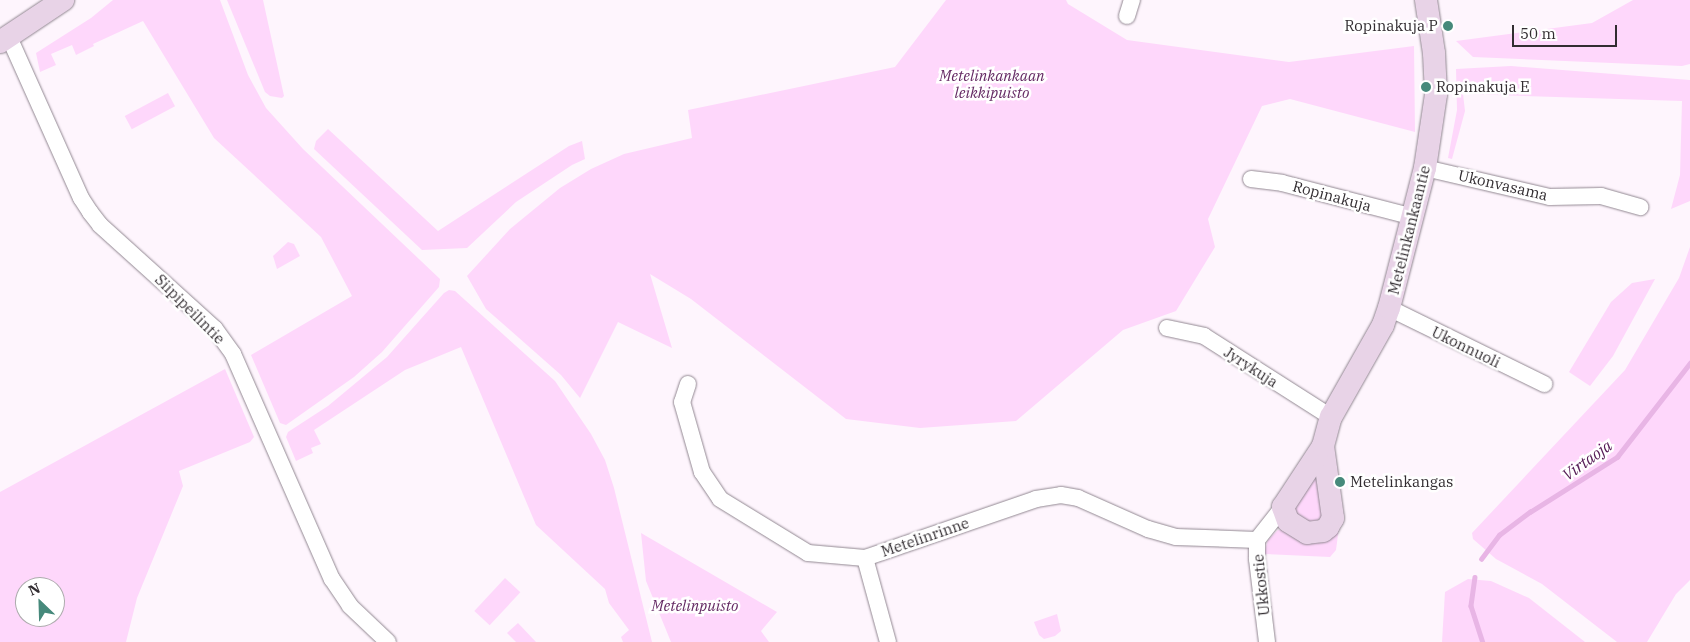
<!DOCTYPE html>
<style>
body{margin:0}
#map{position:relative;width:1690px;height:642px;overflow:hidden;background:#fef5fd;font-family:"IBM Plex Serif",serif}
div>[style]{position:absolute}
.green>*{inset:0;background:#fed7fb;transform-origin:0 0}
.stream>*{height:4.5px;margin:-2.25px;padding:0 2.25px;transform-origin:2.25px;border-radius:2.25px;background:#e8b5e5}
.roads{filter:drop-shadow(0 0 1px #928892) drop-shadow(0 0 1px #928892)}
.street>*{height:16px;margin:-8px;padding:0 8px;transform-origin:8px;border-radius:8px;background:#fff}
.secondary>*{height:22px;margin:-11px;padding:0 11px;transform-origin:11px;border-radius:11px;background:#e8d3e7}
.dots>*{width:14px;height:14px;translate:-50% -50%;box-sizing:border-box;border:2px solid #fff;border-radius:50%}
span{translate:-50% -50%;white-space:nowrap;text-align:center;line-height:1.15;-webkit-text-stroke:5px #fff;paint-order:stroke}
.poi-label{font-size:15px;color:#322d31}
.right{translate:-100% -50%;text-align:right}
.left{translate:0 -50%;text-align:left}
.park-label{font-size:15px;color:#642963;font-style:italic}
.street-label{font-size:15px;color:#322d31}
.water-label{font-size:16px;color:#551b55;font-style:italic}
.north{position:absolute;left:15px;top:577px;width:50px;height:50px;box-sizing:border-box;background:#fff;border:1px solid #adabad;border-radius:50%;rotate:336deg;font-size:14px;font-weight:700;line-height:20px;text-align:center;color:#322d31}
.north::after{content:'';display:block;margin:auto;width:18px;height:22px;background:#46897b;clip-path:polygon(50% 0,100% 100%,50% 72%,0 100%)}
.scale{position:absolute;left:1512px;top:25px;width:105px;height:22px;box-sizing:border-box;border:2px solid #322d31;border-top:0;padding-left:6px;font-size:15px;line-height:18px;white-space:nowrap;color:#322d31;-webkit-text-stroke:4px #fff;paint-order:stroke}
</style>
<div id="map">
<div class="green">
<i style="clip-path:polygon(113px 0,220px 0,248px 75px,266px 108px,303px 149px,440px 279px,439px 287px,382px 352px,354px 377px,286px 425px,280px 423px,251px 355px,352px 296px,321px 237px,214px 138px,143px 21px,93px 44px,94px 46px,76px 55px,72px 45px,51px 54px,56px 65px,40px 72px,36px 53px,91px 18px)"></i>
<i style="clip-path:polygon(227px 0,263px 0,284px 96px,282px 98px,270px 96px,265px 92px)"></i>
<i style="clip-path:polygon(946px 0,1066px 0,1068px 4px,1127px 40px,1289px 62px,1414px 46px,1415px 132px,1290px 99px,1262px 106px,1208px 219px,1215px 247px,1176px 311px,1123px 330px,1016px 421px,920px 428px,846px 419px,691px 299px,650px 274px,672px 348px,618px 322px,580px 398px,561px 375px,486px 309px,467px 276px,510px 229px,560px 188px,591px 169px,624px 154px,692px 138px,688px 110px,895px 67px)"></i>
<i style="clip-path:polygon(1633px 0,1690px 0,1690px 64px,1682px 66px,1473px 57px,1456px 41px,1592px 23px)"></i>
<i style="clip-path:polygon(1511px 66px,1690px 80px,1690px 201px,1671px 209px,1680px 175px,1682px 101px,1463px 94px,1465px 111px,1452px 159px,1448px 158px,1457px 110px,1456px 69px)"></i>
<i style="left:168px;top:93px;width:15px;height:49px;rotate:62deg"></i>
<i style="clip-path:polygon(328px 129px,438px 231px,569px 146px,582px 141px,585px 159px,572px 165px,516px 202px,467px 248px,422px 250px,314px 149px,316px 141px)"></i>
<i style="clip-path:polygon(288px 242px,294px 244px,300px 256px,277px 269px,273px 256px)"></i>
<i style="clip-path:polygon(1690px 247px,1690px 580px,1676px 594px,1647px 642px,1617px 642px,1542px 584px,1496px 559px,1473px 539px,1472px 533px,1625px 370px,1679px 278px)"></i>
<i style="clip-path:polygon(1655px 279px,1613px 356px,1590px 386px,1569px 372px,1611px 302px,1632px 283px)"></i>
<i style="clip-path:polygon(449px 290px,455px 291px,555px 381px,591px 434px,605px 460px,614px 488px,652px 642px,623px 642px,621px 637px,629px 630px,609px 603px,605px 589px,536px 525px,461px 347px,405px 370px,314px 430px,321px 444px,311px 448px,313px 453px,296px 461px,286px 437px,288px 432px,328px 406px,387px 357px,444px 293px)"></i>
<i style="clip-path:polygon(evenodd,225px 369px,254px 437px,250px 442px,179px 471px,183px 486px,137px 598px,126px 642px,0 642px,0 492px,225px 369px,25px 587px,55px 587px,55px 617px,25px 617px,25px 587px)"></i>
<i style="clip-path:polygon(1318px 469px,1324px 516px,1319px 522px,1303px 522px,1294px 510px)"></i>
<i style="clip-path:polygon(1339px 527px,1336px 550px,1330px 557px,1264px 554px,1268px 540px,1278px 530px)"></i>
<i style="clip-path:polygon(641px 533px,777px 612px,761px 631px,769px 642px,671px 642px,646px 581px)"></i>
<i style="left:505px;top:578px;width:21px;height:45px;rotate:43deg"></i>
<i style="clip-path:polygon(1468px 579px,1491px 581px,1529px 598px,1585px 642px,1442px 642px,1445px 592px)"></i>
<i style="clip-path:polygon(1057px 614px,1061px 631px,1055px 636px,1044px 639px,1039px 635px,1034px 622px)"></i>
<i style="clip-path:polygon(518px 623px,536px 642px,516px 642px,507px 633px)"></i>
</div>
<div class="stream">
<i style="left:1481px;top:559px;width:30px;rotate:-53deg"></i>
<i style="left:1499px;top:535px;width:39px;rotate:-37deg"></i>
<i style="left:1530px;top:512px;width:103px;rotate:-32.3deg"></i>
<i style="left:1617px;top:457px;width:119px;rotate:-52.2deg"></i>
<i style="left:1475px;top:577px;width:29px;rotate:98deg"></i>
<i style="left:1471px;top:606px;width:38px;rotate:72deg"></i>
</div>
<div class="roads">
<div class="street">
<i style="left:1127px;top:16px;width:17px;rotate:-73deg"></i>
<i style="left:9px;top:37px;width:176px;rotate:65.9deg"></i>
<i style="left:81px;top:198px;width:17px;rotate:57deg"></i>
<i style="left:90px;top:212px;width:16px;rotate:52deg"></i>
<i style="left:100px;top:225px;width:155px;rotate:42.1deg"></i>
<i style="left:215px;top:329px;width:31px;rotate:54deg"></i>
<i style="left:233px;top:354px;width:246px;rotate:66.3deg"></i>
<i style="left:332px;top:579px;width:32px;rotate:56deg"></i>
<i style="left:350px;top:606px;width:52px;rotate:43.5deg"></i>
<i style="left:1425px;top:168px;width:128px;rotate:13.1deg"></i>
<i style="left:1550px;top:197px;width:51px;rotate:-1.1deg"></i>
<i style="left:1601px;top:196px;width:41px;rotate:15.8deg"></i>
<i style="left:1251px;top:179px;width:31px;rotate:7deg"></i>
<i style="left:1282px;top:183px;width:135px;rotate:14.5deg"></i>
<i style="left:1389px;top:308px;width:173px;rotate:26.1deg"></i>
<i style="left:1167px;top:328px;width:38px;rotate:12deg"></i>
<i style="left:1204px;top:336px;width:151px;rotate:32.5deg"></i>
<i style="left:688px;top:384px;width:19px;rotate:108deg"></i>
<i style="left:682px;top:402px;width:73px;rotate:74.1deg"></i>
<i style="left:702px;top:472px;width:32px;rotate:56deg"></i>
<i style="left:720px;top:499px;width:103px;rotate:31.5deg"></i>
<i style="left:808px;top:553px;width:57px;rotate:5deg"></i>
<i style="left:865px;top:558px;width:181px;rotate:-19deg"></i>
<i style="left:1036px;top:499px;width:25px;rotate:-9deg"></i>
<i style="left:1061px;top:495px;width:17px;rotate:10deg"></i>
<i style="left:1078px;top:498px;width:77px;rotate:23.9deg"></i>
<i style="left:1148px;top:529px;width:29px;rotate:16deg"></i>
<i style="left:1176px;top:537px;width:81px;rotate:2.1deg"></i>
<i style="left:865px;top:558px;width:87px;rotate:74.7deg"></i>
<i style="left:1267px;top:642px;width:84px;rotate:-96.9deg"></i>
<i style="left:1257px;top:559px;width:19px;rotate:-90deg"></i>
<i style="left:1257px;top:540px;width:42px;rotate:-51.8deg"></i>
</div>
<div class="secondary">
<i style="left:0;top:42px;width:76px;rotate:-33.7deg"></i>
<i style="left:1323px;top:446px;width:73px;rotate:82.1deg"></i>
<i style="left:1333px;top:518px;width:10px;rotate:119deg"></i>
<i style="left:1328px;top:527px;width:6px;rotate:141deg"></i>
<i style="left:1323px;top:531px;width:16px;rotate:173deg"></i>
<i style="left:1307px;top:533px;width:22px;rotate:-148deg"></i>
<i style="left:1288px;top:521px;width:15px;rotate:-110deg"></i>
<i style="left:1283px;top:507px;width:73px;rotate:-56.7deg"></i>
<i style="left:1323px;top:446px;width:30px;rotate:-75deg"></i>
<i style="left:1331px;top:417px;width:106px;rotate:-60.5deg"></i>
<i style="left:1383px;top:325px;width:18px;rotate:-71deg"></i>
<i style="left:1389px;top:308px;width:145px;rotate:-75.6deg"></i>
<i style="left:1425px;top:168px;width:75px;rotate:-81.5deg"></i>
<i style="left:1436px;top:94px;width:41px;rotate:-92.8deg"></i>
<i style="left:1434px;top:53px;width:54px;rotate:-98.6deg"></i>
</div>
</div>
<div class="dots">
<i style="left:1448px;top:26px;background:#46897b"></i>
<i style="left:1426px;top:87px;background:#46897b"></i>
<i style="left:1340px;top:482px;background:#46897b"></i>
</div>
<div class="poi-label">
<span class="right" style="left:1438px;top:26px">Ropinakuja P</span>
<span class="left" style="left:1436px;top:87px">Ropinakuja E</span>
<span class="left" style="left:1350px;top:482px">Metelinkangas</span>
</div>
<div class="park-label">
<span style="left:992px;top:84px">Metelinkankaan<br>leikkipuisto</span>
<span style="left:695px;top:606px">Metelinpuisto</span>
</div>
<div class="street-label">
<span style="left:1503px;top:185px;rotate:13deg">Ukonvasama</span>
<span style="left:1332px;top:196px;rotate:15deg">Ropinakuja</span>
<span style="left:1409px;top:230px;rotate:-76deg">Metelinkankaantie</span>
<span style="left:190px;top:309px;rotate:45deg">Siipipeilintie</span>
<span style="left:1466px;top:347px;rotate:26deg">Ukonnuoli</span>
<span style="left:1251px;top:367px;rotate:33deg">Jyrykuja</span>
<span style="left:925px;top:537px;rotate:-19deg">Metelinrinne</span>
<span style="left:1261px;top:585px;rotate:-96deg">Ukkostie</span>
</div>
<div class="water-label">
<span style="left:1587px;top:460px;rotate:-36deg">Virtaoja</span>
</div>
<div class="north">N</div>
<div class="scale">50 m</div>
</div>
